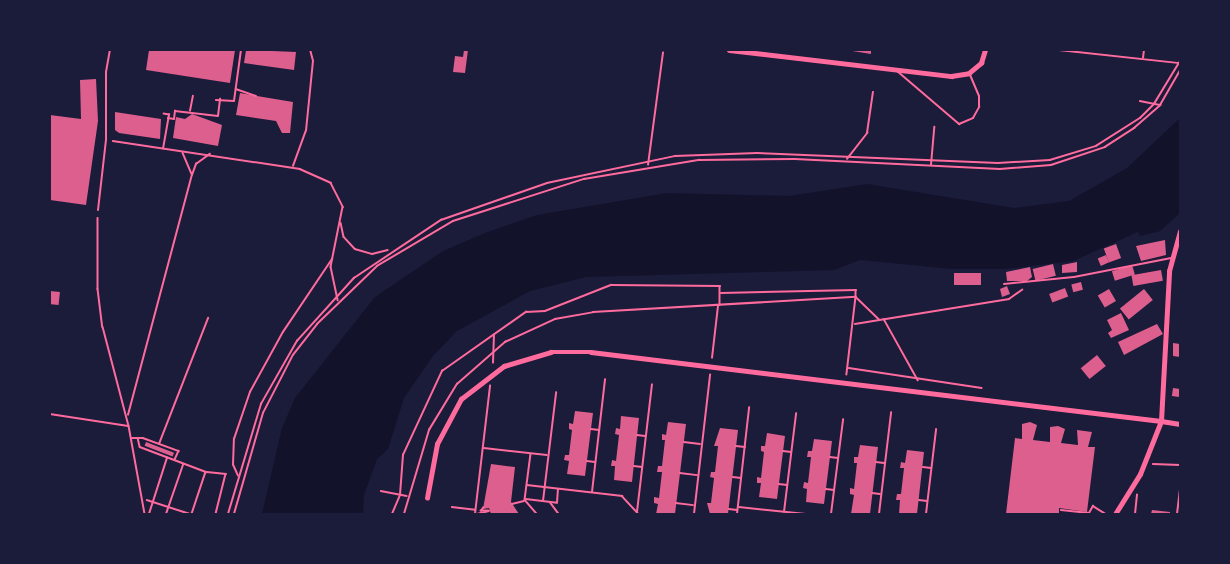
<!DOCTYPE html>
<style>
body{margin:0}
#map{position:relative;width:1230px;height:564px;overflow:hidden;background:#1b1b3a;font-family:"Source Sans 3",sans-serif}
div>[style]{position:absolute}
.water>*{inset:0;background:#12122b}
.building>*{inset:0;background:#dd5f8e;transform-origin:0 0}
.path>*{height:1.5px;margin:-0.75px;padding:0 0.75px;transform-origin:0.75px;border-radius:0.75px;background:#ff6b9d}
.service>*{height:2px;margin:-1px;padding:0 1px;transform-origin:1px;border-radius:1px;background:#ff6b9d}
.minor>*{height:4.5px;margin:-2.25px;padding:0 2.25px;transform-origin:2.25px;border-radius:2.25px;background:#ff6b9d}
.tertiary>*{height:5px;margin:-2.5px;padding:0 2.5px;transform-origin:2.5px;border-radius:2.5px;background:#ff6b9d}
span{translate:-50% -50%;white-space:nowrap;text-align:center;line-height:1.15;-webkit-text-stroke:5px #1b1b3a;paint-order:stroke}
.frame{position:absolute;inset:0;border:51px solid #1b1b3a;pointer-events:none}
</style>
<div id="map">
<div class="water">
<i style="clip-path:polygon(1180px 118px,1180px 213px,1160px 231px,1140px 236px,1138px 232px,1073px 261px,1005px 269px,952px 269px,860px 260px,834px 270px,586px 277px,530px 291px,457px 331px,433px 356px,404px 398px,388px 449px,377px 459px,364px 495px,363px 514px,262px 514px,282px 428px,295px 398px,375px 297px,443px 251px,485px 233px,537px 215px,667px 193px,789px 196px,867px 184px,1014px 208px,1069px 201px,1127px 168px)"></i>
</div>
<div class="building">
<i style="clip-path:polygon(149px 50px,235px 50px,230px 83px,146px 70px)"></i>
<i style="clip-path:polygon(246px 50px,296px 52px,294px 70px,244px 63px)"></i>
<i style="clip-path:polygon(464px 50px,468px 50px,465px 73px,453px 72px,455px 56px,463px 57px)"></i>
<i style="clip-path:polygon(846px 50px,871px 50px,871px 54px)"></i>
<i style="clip-path:polygon(96px 79px,98px 121px,86px 205px,50px 200px,50px 115px,81px 119px,80px 80px)"></i>
<i style="clip-path:polygon(240px 93px,293px 102px,290px 133px,282px 133px,276px 121px,236px 115px)"></i>
<i style="clip-path:polygon(115px 112px,161px 119px,160px 139px,119px 133px,115px 130px)"></i>
<i style="clip-path:polygon(192px 114px,222px 125px,218px 146px,173px 138px,176px 117px,185px 119px)"></i>
<i style="clip-path:polygon(1165px 240px,1166px 255px,1141px 261px,1136px 246px)"></i>
<i style="left:1116px;top:244px;width:15px;height:13px;rotate:70deg"></i>
<i style="left:1106px;top:255px;width:8px;height:9px;rotate:67deg"></i>
<i style="clip-path:polygon(1077px 262px,1077px 272px,1062px 273px,1062px 265px)"></i>
<i style="left:1053px;top:264px;width:12px;height:21px;rotate:76deg"></i>
<i style="left:1132px;top:265px;width:10px;height:21px;rotate:73deg"></i>
<i style="clip-path:polygon(1030px 267px,1032px 277px,1027px 281px,1007px 281px,1006px 272px)"></i>
<i style="left:1161px;top:270px;width:11px;height:30px;rotate:80deg"></i>
<i style="left:981px;top:273px;width:12px;height:27px;rotate:90deg"></i>
<i style="left:1081px;top:282px;width:8px;height:10px;rotate:76deg"></i>
<i style="clip-path:polygon(1007px 286px,1010px 294px,1002px 297px,1000px 289px)"></i>
<i style="left:1065px;top:288px;width:9px;height:17px;rotate:69deg"></i>
<i style="left:1109px;top:289px;width:14px;height:13px;rotate:60deg"></i>
<i style="left:1144px;top:289px;width:14px;height:31px;rotate:51deg"></i>
<i style="left:50px;top:291px;width:10px;height:13px;rotate:6deg"></i>
<i style="clip-path:polygon(1121px 313px,1129px 330px,1111px 338px,1108px 333px,1112px 330px,1107px 320px)"></i>
<i style="clip-path:polygon(1157px 324px,1163px 334px,1124px 355px,1118px 342px)"></i>
<i style="clip-path:polygon(1173px 343px,1180px 344px,1180px 357px,1173px 356px)"></i>
<i style="left:1097px;top:355px;width:14px;height:21px;rotate:51deg"></i>
<i style="left:1173px;top:388px;width:7px;height:8px;rotate:8deg"></i>
<i style="clip-path:polygon(575px 411px,593px 413px,585px 476px,567px 474px,569px 461px,564px 460px,565px 455px,569px 455px,572px 430px,569px 429px,569px 423px,573px 424px)"></i>
<i style="clip-path:polygon(621px 416px,639px 418px,632px 482px,614px 480px,615px 466px,611px 466px,612px 460px,616px 461px,619px 435px,615px 434px,616px 428px,620px 429px)"></i>
<i style="clip-path:polygon(668px 422px,686px 424px,675px 514px,656px 514px,658px 504px,654px 503px,654px 497px,659px 498px,662px 472px,657px 472px,658px 466px,662px 466px,665px 440px,662px 440px,662px 434px,666px 435px)"></i>
<i style="clip-path:polygon(1030px 422px,1037px 425px,1033px 440px,1050px 442px,1050px 427px,1058px 426px,1065px 429px,1061px 443px,1078px 445px,1077px 430px,1092px 432px,1088px 447px,1095px 447px,1087px 512px,1059px 508px,1059px 514px,1006px 514px,1015px 438px,1022px 439px,1022px 424px)"></i>
<i style="clip-path:polygon(720px 428px,738px 430px,728px 514px,710px 514px,707px 503px,711px 503px,714px 478px,710px 477px,711px 472px,715px 472px,718px 446px,714px 446px)"></i>
<i style="clip-path:polygon(767px 433px,785px 436px,777px 499px,759px 497px,761px 483px,757px 483px,757px 477px,761px 478px,764px 452px,761px 451px,761px 446px,765px 446px)"></i>
<i style="clip-path:polygon(814px 439px,832px 441px,824px 504px,806px 502px,807px 489px,803px 488px,804px 482px,808px 483px,811px 457px,807px 457px,808px 451px,812px 451px)"></i>
<i style="left:146px;top:442px;width:30px;height:4px;rotate:21deg"></i>
<i style="clip-path:polygon(860px 445px,878px 447px,870px 514px,851px 514px,854px 495px,850px 494px,850px 488px,854px 489px,857px 463px,854px 463px,854px 457px,858px 457px)"></i>
<i style="clip-path:polygon(907px 450px,924px 452px,917px 514px,899px 514px,900px 500px,896px 500px,897px 494px,901px 494px,904px 468px,900px 468px,901px 462px,905px 463px)"></i>
<i style="clip-path:polygon(491px 464px,515px 467px,511px 502px,519px 514px,491px 514px,489px 508px,483px 509px)"></i>
<i style="clip-path:polygon(1152px 510px,1170px 512px,1170px 514px,1151px 514px)"></i>
</div>
<div class="path">
<i style="left:1059px;top:50px;width:121px;rotate:6.2deg"></i>
<i style="left:1143px;top:58px;width:8px;rotate:-83deg"></i>
<i style="left:236px;top:89px;width:21px;rotate:19deg"></i>
<i style="left:216px;top:100px;width:18px;rotate:3deg"></i>
<i style="left:234px;top:101px;width:51px;rotate:-82.2deg"></i>
<i style="left:1140px;top:101px;width:20px;rotate:11deg"></i>
<i style="left:190px;top:111px;width:15px;rotate:-79deg"></i>
<i style="left:168px;top:118px;width:6px;rotate:9deg"></i>
<i style="left:174px;top:119px;width:8px;rotate:-83deg"></i>
<i style="left:175px;top:111px;width:43px;rotate:6.6deg"></i>
<i style="left:218px;top:116px;width:17px;rotate:-83deg"></i>
<i style="left:113px;top:141px;width:189px;rotate:8.5deg"></i>
<i style="left:300px;top:169px;width:34px;rotate:24deg"></i>
<i style="left:331px;top:183px;width:27px;rotate:63deg"></i>
<i style="left:343px;top:207px;width:61px;rotate:101.3deg"></i>
<i style="left:331px;top:267px;width:34px;rotate:78deg"></i>
<i style="left:163px;top:149px;width:35px;rotate:-80deg"></i>
<i style="left:169px;top:115px;width:5px;rotate:-169deg"></i>
<i style="left:183px;top:153px;width:23px;rotate:67deg"></i>
<i style="left:847px;top:159px;width:33px;rotate:-52deg"></i>
<i style="left:867px;top:133px;width:41px;rotate:-81.7deg"></i>
<i style="left:648px;top:165px;width:113px;rotate:-82.4deg"></i>
<i style="left:931px;top:165px;width:38px;rotate:-85deg"></i>
<i style="left:293px;top:166px;width:37px;rotate:-70deg"></i>
<i style="left:306px;top:131px;width:70px;rotate:-84.3deg"></i>
<i style="left:313px;top:61px;width:11px;rotate:-105deg"></i>
<i style="left:98px;top:218px;width:71px;rotate:90deg"></i>
<i style="left:98px;top:289px;width:38px;rotate:83deg"></i>
<i style="left:103px;top:327px;width:102px;rotate:75.3deg"></i>
<i style="left:129px;top:426px;width:89px;rotate:79.7deg"></i>
<i style="left:341px;top:223px;width:14px;rotate:78deg"></i>
<i style="left:344px;top:237px;width:16px;rotate:47deg"></i>
<i style="left:355px;top:249px;width:18px;rotate:16deg"></i>
<i style="left:372px;top:254px;width:16px;rotate:-14deg"></i>
<i style="left:721px;top:293px;width:135px;rotate:-1.3deg"></i>
<i style="left:856px;top:290px;width:7px;rotate:90deg"></i>
<i style="left:856px;top:297px;width:32px;rotate:44deg"></i>
<i style="left:884px;top:319px;width:70px;rotate:60.9deg"></i>
<i style="left:855px;top:324px;width:156px;rotate:-9.2deg"></i>
<i style="left:1009px;top:299px;width:16px;rotate:-35deg"></i>
<i style="left:712px;top:358px;width:52px;rotate:-83.4deg"></i>
<i style="left:493px;top:363px;width:28px;rotate:-88deg"></i>
<i style="left:849px;top:368px;width:134px;rotate:8.6deg"></i>
<i style="left:50px;top:414px;width:79px;rotate:8.7deg"></i>
<i style="left:128px;top:415px;width:248px;rotate:-75.1deg"></i>
<i style="left:192px;top:175px;width:12px;rotate:-70deg"></i>
<i style="left:196px;top:164px;width:17px;rotate:-36deg"></i>
<i style="left:591px;top:429px;width:8px;rotate:7deg"></i>
<i style="left:637px;top:435px;width:8px;rotate:7deg"></i>
<i style="left:132px;top:438px;width:11px"></i>
<i style="left:143px;top:438px;width:38px;rotate:20deg"></i>
<i style="left:179px;top:451px;width:10px;rotate:114deg"></i>
<i style="left:138px;top:438px;width:9px;rotate:77deg"></i>
<i style="left:140px;top:447px;width:71px;rotate:20.7deg"></i>
<i style="left:206px;top:472px;width:44px;rotate:108.4deg"></i>
<i style="left:684px;top:442px;width:16px;rotate:7deg"></i>
<i style="left:159px;top:444px;width:135px;rotate:-68.7deg"></i>
<i style="left:736px;top:446px;width:9px;rotate:6deg"></i>
<i style="left:484px;top:448px;width:63px;rotate:6.3deg"></i>
<i style="left:783px;top:451px;width:8px;rotate:7deg"></i>
<i style="left:531px;top:454px;width:46px;rotate:97.4deg"></i>
<i style="left:525px;top:500px;width:18px;rotate:49deg"></i>
<i style="left:830px;top:457px;width:8px;rotate:7deg"></i>
<i style="left:587px;top:461px;width:8px;rotate:7deg"></i>
<i style="left:876px;top:462px;width:8px;rotate:7deg"></i>
<i style="left:1153px;top:464px;width:27px;rotate:2deg"></i>
<i style="left:634px;top:466px;width:8px;rotate:7deg"></i>
<i style="left:923px;top:467px;width:8px;rotate:7deg"></i>
<i style="left:207px;top:472px;width:19px;rotate:6deg"></i>
<i style="left:226px;top:474px;width:41px;rotate:104deg"></i>
<i style="left:680px;top:473px;width:17px;rotate:7deg"></i>
<i style="left:238px;top:476px;width:12px;rotate:-114deg"></i>
<i style="left:233px;top:465px;width:26px;rotate:-88deg"></i>
<i style="left:234px;top:439px;width:50px;rotate:-71.2deg"></i>
<i style="left:250px;top:392px;width:68px;rotate:-61.2deg"></i>
<i style="left:283px;top:332px;width:88px;rotate:-56.1deg"></i>
<i style="left:733px;top:477px;width:8px;rotate:7deg"></i>
<i style="left:779px;top:484px;width:8px;rotate:7deg"></i>
<i style="left:527px;top:485px;width:96px;rotate:6.6deg"></i>
<i style="left:622px;top:496px;width:25px;rotate:47deg"></i>
<i style="left:826px;top:489px;width:8px;rotate:7deg"></i>
<i style="left:381px;top:491px;width:26px;rotate:11deg"></i>
<i style="left:592px;top:492px;width:113px;rotate:-83.4deg"></i>
<i style="left:872px;top:493px;width:8px;rotate:7deg"></i>
<i style="left:526px;top:499px;width:31px;rotate:7deg"></i>
<i style="left:557px;top:503px;width:13px;rotate:-86deg"></i>
<i style="left:147px;top:500px;width:45px;rotate:18deg"></i>
<i style="left:919px;top:500px;width:8px;rotate:7deg"></i>
<i style="left:543px;top:501px;width:109px;rotate:-83.1deg"></i>
<i style="left:550px;top:502px;width:15px;rotate:53deg"></i>
<i style="left:676px;top:503px;width:17px;rotate:7deg"></i>
<i style="left:512px;top:504px;width:12px;rotate:-14deg"></i>
<i style="left:452px;top:507px;width:23px;rotate:7deg"></i>
<i style="left:739px;top:507px;width:67px;rotate:6deg"></i>
<i style="left:729px;top:509px;width:8px;rotate:7deg"></i>
<i style="left:1061px;top:510px;width:28px;rotate:6deg"></i>
<i style="left:1089px;top:513px;width:8px;rotate:-60deg"></i>
<i style="left:1093px;top:506px;width:15px;rotate:32deg"></i>
<i style="left:637px;top:512px;width:128px;rotate:-83.3deg"></i>
<i style="left:784px;top:512px;width:99px;rotate:-83deg"></i>
<i style="left:149px;top:514px;width:59px;rotate:-72.2deg"></i>
<i style="left:166px;top:514px;width:52px;rotate:-70.9deg"></i>
<i style="left:228px;top:514px;width:115px;rotate:-73.3deg"></i>
<i style="left:261px;top:404px;width:73px;rotate:-60.3deg"></i>
<i style="left:297px;top:341px;width:85px;rotate:-47.9deg"></i>
<i style="left:354px;top:278px;width:105px;rotate:-33.7deg"></i>
<i style="left:441px;top:220px;width:112px;rotate:-19.2deg"></i>
<i style="left:547px;top:183px;width:131px;rotate:-11.9deg"></i>
<i style="left:675px;top:156px;width:82px;rotate:-2.1deg"></i>
<i style="left:757px;top:153px;width:241px;rotate:2.4deg"></i>
<i style="left:998px;top:163px;width:52px;rotate:-3.3deg"></i>
<i style="left:1050px;top:160px;width:48px;rotate:-16.9deg"></i>
<i style="left:1096px;top:146px;width:52px;rotate:-32.5deg"></i>
<i style="left:1140px;top:118px;width:20px;rotate:-45deg"></i>
<i style="left:1154px;top:104px;width:50px;rotate:-58.8deg"></i>
<i style="left:234px;top:514px;width:105px;rotate:-74deg"></i>
<i style="left:263px;top:413px;width:65px;rotate:-62.7deg"></i>
<i style="left:293px;top:355px;width:39px;rotate:-52deg"></i>
<i style="left:317px;top:324px;width:83px;rotate:-44deg"></i>
<i style="left:377px;top:266px;width:88px;rotate:-30.6deg"></i>
<i style="left:453px;top:221px;width:138px;rotate:-17.8deg"></i>
<i style="left:584px;top:179px;width:117px;rotate:-9.4deg"></i>
<i style="left:699px;top:160px;width:96px;rotate:-0.6deg"></i>
<i style="left:795px;top:159px;width:205px;rotate:2.8deg"></i>
<i style="left:1000px;top:169px;width:51px;rotate:-4.5deg"></i>
<i style="left:1051px;top:165px;width:57px;rotate:-18.4deg"></i>
<i style="left:1105px;top:147px;width:35px;rotate:-33deg"></i>
<i style="left:1134px;top:128px;width:35px;rotate:-41deg"></i>
<i style="left:1160px;top:105px;width:39px;rotate:-60deg"></i>
<i style="left:392px;top:514px;width:21px;rotate:-67deg"></i>
<i style="left:400px;top:495px;width:40px;rotate:-85.7deg"></i>
<i style="left:403px;top:455px;width:93px;rotate:-65.1deg"></i>
<i style="left:442px;top:371px;width:103px;rotate:-35.1deg"></i>
<i style="left:526px;top:312px;width:19px;rotate:-3deg"></i>
<i style="left:545px;top:311px;width:71px;rotate:-21.5deg"></i>
<i style="left:611px;top:285px;width:109px;rotate:0.5deg"></i>
<i style="left:720px;top:286px;width:19px;rotate:90deg"></i>
<i style="left:404px;top:514px;width:88px;rotate:-73.4deg"></i>
<i style="left:429px;top:430px;width:54px;rotate:-58.7deg"></i>
<i style="left:457px;top:384px;width:64px;rotate:-41.2deg"></i>
<i style="left:505px;top:342px;width:55px;rotate:-24.7deg"></i>
<i style="left:555px;top:319px;width:39px;rotate:-10deg"></i>
<i style="left:593px;top:312px;width:263px;rotate:-3.3deg"></i>
<i style="left:856px;top:297px;width:78px;rotate:96.7deg"></i>
<i style="left:475px;top:514px;width:129px;rotate:-83.3deg"></i>
<i style="left:477px;top:514px;width:12px;rotate:-14deg"></i>
<i style="left:489px;top:511px;width:8px;rotate:180deg"></i>
<i style="left:481px;top:511px;width:4px;rotate:-56deg"></i>
<i style="left:694px;top:514px;width:140px;rotate:-83.4deg"></i>
<i style="left:737px;top:514px;width:107px;rotate:-83.5deg"></i>
<i style="left:831px;top:514px;width:95px;rotate:-82.7deg"></i>
<i style="left:879px;top:514px;width:102px;rotate:-83.2deg"></i>
<i style="left:926px;top:514px;width:85px;rotate:-83.2deg"></i>
<i style="left:1135px;top:514px;width:19px;rotate:-84deg"></i>
<i style="left:1177px;top:514px;width:26px;rotate:-83deg"></i>
</div>
<div class="service">
<i style="left:897px;top:71px;width:82px;rotate:40.5deg"></i>
<i style="left:959px;top:124px;width:15px;rotate:-23deg"></i>
<i style="left:973px;top:118px;width:13px;rotate:-61deg"></i>
<i style="left:979px;top:107px;width:11px;rotate:-90deg"></i>
<i style="left:979px;top:96px;width:25px;rotate:-113deg"></i>
<i style="left:98px;top:210px;width:70px;rotate:-83.5deg"></i>
<i style="left:106px;top:140px;width:68px;rotate:-90deg"></i>
<i style="left:106px;top:72px;width:22px;rotate:-80deg"></i>
<i style="left:1004px;top:284px;width:70px;rotate:-5.7deg"></i>
<i style="left:1074px;top:277px;width:99px;rotate:-11.1deg"></i>
</div>
<div class="minor">
<i style="left:969px;top:73px;width:16px;rotate:-40deg"></i>
<i style="left:981px;top:63px;width:14px;rotate:-73deg"></i>
<i style="left:427px;top:498px;width:55px;rotate:-79.5deg"></i>
<i style="left:437px;top:444px;width:51px;rotate:-61.9deg"></i>
<i style="left:461px;top:399px;width:54px;rotate:-37.5deg"></i>
<i style="left:504px;top:366px;width:49px;rotate:-16.6deg"></i>
<i style="left:551px;top:352px;width:40px"></i>
<i style="left:591px;top:352px;width:574px;rotate:6.9deg"></i>
<i style="left:1161px;top:421px;width:150px;rotate:-86.9deg"></i>
<i style="left:1169px;top:271px;width:41px;rotate:-74.6deg"></i>
</div>
<div class="tertiary">
<i style="left:729px;top:50px;width:224px;rotate:6.7deg"></i>
<i style="left:951px;top:76px;width:18px;rotate:-9deg"></i>
<i style="left:1115px;top:514px;width:47px;rotate:-58deg"></i>
<i style="left:1140px;top:474px;width:57px;rotate:-68.4deg"></i>
<i style="left:1161px;top:421px;width:19px;rotate:9deg"></i>
</div>
<div class="frame"></div>
</div>
